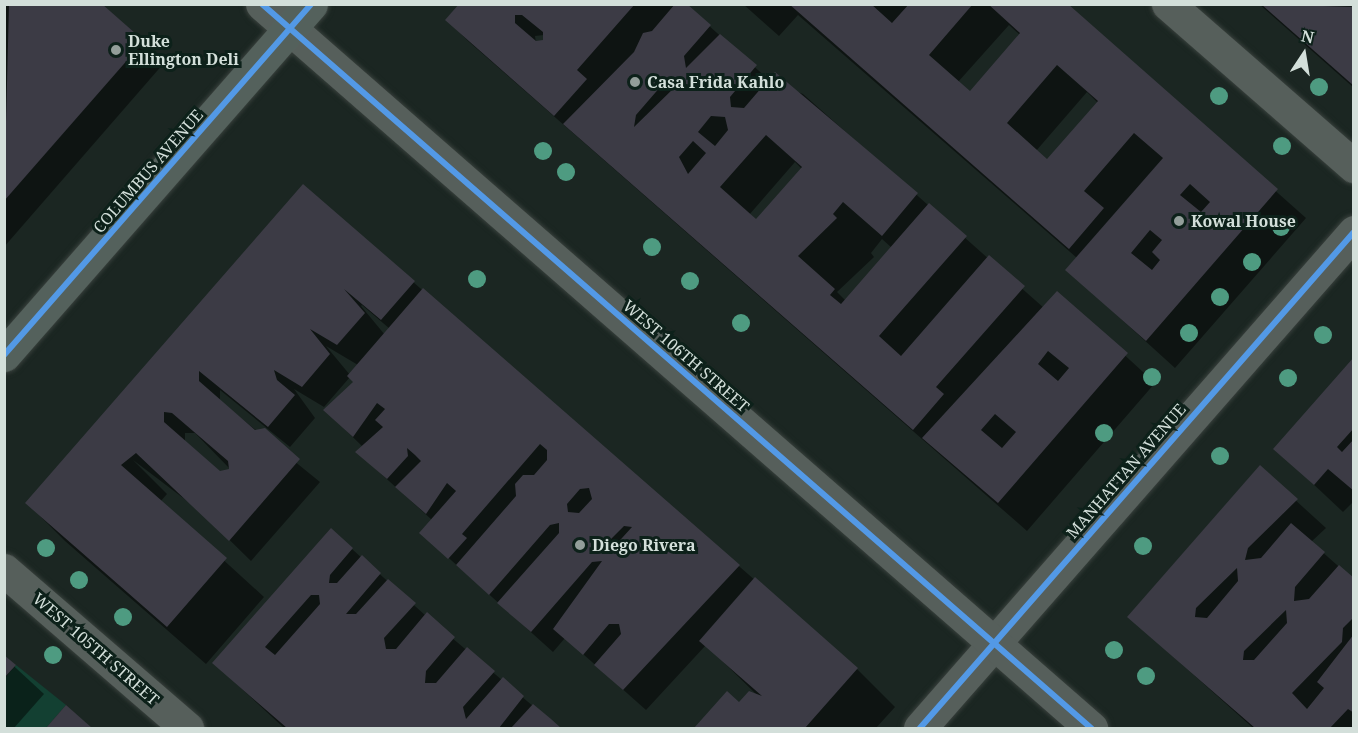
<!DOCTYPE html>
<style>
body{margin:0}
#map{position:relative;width:1358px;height:733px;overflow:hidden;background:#1b2622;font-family:"Noto Serif",serif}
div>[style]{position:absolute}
.green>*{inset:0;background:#134032}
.shadow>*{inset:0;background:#0007}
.building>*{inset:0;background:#3c3b45}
.roads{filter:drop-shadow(0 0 2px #38403c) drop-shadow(0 0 2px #38403c)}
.minor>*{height:33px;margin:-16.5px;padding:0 16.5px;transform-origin:16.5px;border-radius:16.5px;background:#565f5b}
.secondary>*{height:33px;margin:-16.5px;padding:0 16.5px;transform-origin:16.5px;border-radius:16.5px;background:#565f5b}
.primary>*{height:33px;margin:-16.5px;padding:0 16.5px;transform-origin:16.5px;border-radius:16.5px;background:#54615c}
.cycleway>*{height:6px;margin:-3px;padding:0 3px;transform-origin:3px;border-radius:3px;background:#5399e6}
.trees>*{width:18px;height:18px;margin:-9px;border-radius:50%;background:#4e9b81}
.dots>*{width:16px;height:16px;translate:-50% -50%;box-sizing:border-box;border:3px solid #0d211a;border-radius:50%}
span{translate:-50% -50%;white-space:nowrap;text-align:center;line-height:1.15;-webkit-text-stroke:6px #0d211a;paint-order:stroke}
.poi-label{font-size:16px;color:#d3dfda;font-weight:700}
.left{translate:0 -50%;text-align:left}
.street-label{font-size:16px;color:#d3dfda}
.frame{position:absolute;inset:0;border:6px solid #d3dfda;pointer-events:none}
.north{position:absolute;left:1274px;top:24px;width:60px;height:60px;-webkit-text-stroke:4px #0d211a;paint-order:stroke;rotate:12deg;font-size:16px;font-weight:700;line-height:24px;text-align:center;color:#d3dfda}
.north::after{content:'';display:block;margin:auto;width:21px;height:27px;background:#d3dfda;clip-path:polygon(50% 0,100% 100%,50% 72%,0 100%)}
</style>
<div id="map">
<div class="green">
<i style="clip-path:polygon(16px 665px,66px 705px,46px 728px,5px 728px,5px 678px)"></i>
</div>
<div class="shadow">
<i style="clip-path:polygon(4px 4px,99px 4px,164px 63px,4px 247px)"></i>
<i style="clip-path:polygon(evenodd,461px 4px,685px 4px,770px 81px,803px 94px,1044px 308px,1057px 293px,1155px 383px,1027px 531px,468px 41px,447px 20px,461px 4px,544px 35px,544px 42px,536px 43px,535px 36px,544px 35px,461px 4px,795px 162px,802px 169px,756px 221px,749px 215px,795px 162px,461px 4px,882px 239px,892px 248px,846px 301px,837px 292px,874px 257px,871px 253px,882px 239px)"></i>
<i style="clip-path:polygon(evenodd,743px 4px,1065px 4px,1306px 218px,1175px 368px,1067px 270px,1077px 258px,798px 15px,779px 36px,743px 4px,1009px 25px,1020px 35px,970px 93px,958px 82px,1009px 25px,743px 4px,1087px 92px,1098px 103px,1048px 161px,1036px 151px,1087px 92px)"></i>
<i style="clip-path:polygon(1259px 4px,1348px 4px,1354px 9px,1354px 88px)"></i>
<i style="clip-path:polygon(evenodd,303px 186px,857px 669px,895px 707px,876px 728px,696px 728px,727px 693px,739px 704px,758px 696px,706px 645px,646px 710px,565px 638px,553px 652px,421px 533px,432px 520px,357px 452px,363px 447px,325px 410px,355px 382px,350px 377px,324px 407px,294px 389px,315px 418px,290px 447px,220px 390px,220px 401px,320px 482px,251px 561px,199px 510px,133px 460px,167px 494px,160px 502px,264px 597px,206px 664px,65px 541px,27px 503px,303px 186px,362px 305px,390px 329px,385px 335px,361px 306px,362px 305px,303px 186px,326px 346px,358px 365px,350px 375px,326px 346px,303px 186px,185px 433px,195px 433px,231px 470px,220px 472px,185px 442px,185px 433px)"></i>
<i style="clip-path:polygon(1354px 360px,1354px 501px,1343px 512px,1276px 449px)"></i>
<i style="clip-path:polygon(1260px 468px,1326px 528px,1311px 542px,1354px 580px,1354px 728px,1253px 728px,1129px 617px)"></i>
<i style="clip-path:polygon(352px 549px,426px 616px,559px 728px,284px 728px,214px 663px)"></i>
<i style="clip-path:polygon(4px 657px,44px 694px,14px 728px,4px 728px)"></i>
<i style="clip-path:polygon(66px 707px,90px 728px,48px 728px)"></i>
</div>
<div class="building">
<i style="clip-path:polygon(9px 4px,102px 4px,144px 41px,4px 201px)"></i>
<i style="clip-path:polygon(evenodd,459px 4px,635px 4px,577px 70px,587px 79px,554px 116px,445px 20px,459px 4px,515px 15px,522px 15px,543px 32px,543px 40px,536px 41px,515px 23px,515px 15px)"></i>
<i style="clip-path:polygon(evenodd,675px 4px,687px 4px,711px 25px,684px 56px,686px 68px,720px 34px,757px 65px,730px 97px,731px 107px,744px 108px,775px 72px,918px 193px,882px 236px,843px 202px,833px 214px,837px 218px,798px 256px,835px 289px,830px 295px,841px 304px,929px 203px,967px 236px,879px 336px,901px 356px,989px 255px,1025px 286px,936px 387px,944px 394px,913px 430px,563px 124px,634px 52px,643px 33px,652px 31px,675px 4px,668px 78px,678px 78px,677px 85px,634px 127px,636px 115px,668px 78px,675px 4px,711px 116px,725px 117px,728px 130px,715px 146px,698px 132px,711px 116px,675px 4px,766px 135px,802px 167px,756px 219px,720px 187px,766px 135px,675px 4px,693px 141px,706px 153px,688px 174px,679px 157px,693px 141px)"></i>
<i style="clip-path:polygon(evenodd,789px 4px,871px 4px,892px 23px,909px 4px,973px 4px,929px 55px,970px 91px,1020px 33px,988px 4px,1068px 4px,1278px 189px,1146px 341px,1065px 270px,1163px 158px,1134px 133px,1084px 191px,1104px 208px,1069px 249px,789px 4px,1057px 65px,1098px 101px,1047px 159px,1007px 123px,1057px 65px,789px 4px,1190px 184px,1210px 202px,1201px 212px,1180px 195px,1190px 184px,789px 4px,1150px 230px,1162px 240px,1152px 252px,1160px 260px,1152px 270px,1131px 253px,1150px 230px)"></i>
<i style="clip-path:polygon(1261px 4px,1354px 7px,1354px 86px)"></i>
<i style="clip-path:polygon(evenodd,303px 184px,415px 281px,381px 320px,344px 289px,365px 313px,337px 345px,310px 329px,330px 354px,302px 387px,274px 370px,277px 380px,295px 395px,268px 427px,199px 371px,199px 381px,255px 430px,265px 428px,300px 459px,229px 541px,136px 453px,121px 465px,227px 558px,167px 627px,25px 503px,303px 184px,164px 412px,172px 413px,228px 461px,229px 469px,220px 471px,164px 422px,164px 412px)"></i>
<i style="clip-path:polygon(evenodd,423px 288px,740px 565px,623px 690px,594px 665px,621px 634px,619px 624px,609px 624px,583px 655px,553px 629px,602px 561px,592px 562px,531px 632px,497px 603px,559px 533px,559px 523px,550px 525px,489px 595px,456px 565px,516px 496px,515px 484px,523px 475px,534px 475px,547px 460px,547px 450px,540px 444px,462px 534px,467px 538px,448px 559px,419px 533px,456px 491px,447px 483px,426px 514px,395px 487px,421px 461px,415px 455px,407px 448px,408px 456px,387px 479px,355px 452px,383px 427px,375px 420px,385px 409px,377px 403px,353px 437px,323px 410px,353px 382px,347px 376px,423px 288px,589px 488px,592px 499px,579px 513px,568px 512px,567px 504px,580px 489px,589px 488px,423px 288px,624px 526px,632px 527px,612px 549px,610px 540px,624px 526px)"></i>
<i style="clip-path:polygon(evenodd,1057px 291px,1128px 353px,998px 503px,922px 438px,1057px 291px,1048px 351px,1069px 368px,1058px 381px,1038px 364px,1048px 351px,1057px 291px,995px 414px,1016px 432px,1002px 448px,981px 430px,995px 414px)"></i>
<i style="clip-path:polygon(1354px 357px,1354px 428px,1337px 447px,1342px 452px,1354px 439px,1354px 491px,1328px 469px,1314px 485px,1273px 449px)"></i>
<i style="clip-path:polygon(evenodd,1260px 465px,1298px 499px,1248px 548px,1245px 560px,1261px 558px,1291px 523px,1325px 552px,1295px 587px,1294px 601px,1309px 599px,1339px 565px,1354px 578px,1354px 617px,1343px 628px,1342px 642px,1292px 693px,1307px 709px,1324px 688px,1317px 682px,1354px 634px,1354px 713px,1348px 709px,1330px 728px,1255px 728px,1127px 617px,1260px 465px,1237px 568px,1238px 581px,1207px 618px,1195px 617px,1196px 608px,1237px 568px,1260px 465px,1286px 610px,1287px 623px,1254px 660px,1243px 660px,1244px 651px,1286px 610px)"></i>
<i style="clip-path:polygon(evenodd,331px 528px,353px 548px,330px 575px,329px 583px,337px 583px,362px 555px,381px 573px,346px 614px,356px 614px,388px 579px,416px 603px,384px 638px,386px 649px,396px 649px,427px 612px,455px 637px,426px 671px,425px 683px,436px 683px,467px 647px,495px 671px,463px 707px,466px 719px,503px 677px,524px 696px,499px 728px,287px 728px,212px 663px,331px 528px,311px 595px,319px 595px,320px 604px,275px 655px,265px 647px,311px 595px)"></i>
<i style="clip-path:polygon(755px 577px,858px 668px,805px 728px,694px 728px,727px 691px,739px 702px,749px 691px,762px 696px,699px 641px)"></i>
<i style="clip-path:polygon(4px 655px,16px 665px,4px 678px)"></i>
<i style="clip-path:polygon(533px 704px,551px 719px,561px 728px,511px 728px)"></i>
<i style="clip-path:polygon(66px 705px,92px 728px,46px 728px)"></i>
</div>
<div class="roads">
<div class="minor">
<i style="left:1168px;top:4px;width:247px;rotate:41.1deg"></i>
<i style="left:4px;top:570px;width:242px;rotate:40.8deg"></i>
<i style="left:920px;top:728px;width:659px;rotate:-48.81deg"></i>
</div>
<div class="secondary">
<i style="left:262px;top:4px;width:1101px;rotate:41.13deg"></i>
</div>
<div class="primary">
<i style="left:4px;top:355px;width:466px;rotate:-48.8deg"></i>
</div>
</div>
<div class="cycleway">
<i style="left:262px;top:4px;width:1101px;rotate:41.13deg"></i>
<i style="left:4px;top:355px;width:466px;rotate:-48.8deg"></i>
<i style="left:920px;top:728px;width:659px;rotate:-48.81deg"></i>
</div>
<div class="trees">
<i style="left:1319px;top:87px"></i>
<i style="left:1219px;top:96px"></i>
<i style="left:1282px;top:146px"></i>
<i style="left:543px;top:151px"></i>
<i style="left:566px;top:172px"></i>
<i style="left:1281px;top:227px"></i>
<i style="left:652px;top:247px"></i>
<i style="left:1252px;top:262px"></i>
<i style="left:477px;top:279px"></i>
<i style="left:690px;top:281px"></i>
<i style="left:1220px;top:297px"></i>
<i style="left:741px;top:323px"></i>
<i style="left:1189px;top:333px"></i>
<i style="left:1323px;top:335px"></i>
<i style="left:1152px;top:377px"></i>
<i style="left:1288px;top:378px"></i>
<i style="left:1104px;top:433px"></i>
<i style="left:1220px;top:456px"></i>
<i style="left:1143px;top:546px"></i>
<i style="left:46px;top:548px"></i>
<i style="left:79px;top:580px"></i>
<i style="left:123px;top:617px"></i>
<i style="left:1114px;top:650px"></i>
<i style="left:53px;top:655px"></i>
<i style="left:1146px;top:676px"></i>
</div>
<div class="dots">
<i style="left:116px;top:50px;background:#939e9a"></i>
<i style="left:635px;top:82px;background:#939e9a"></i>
<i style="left:1179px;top:221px;background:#939e9a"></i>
<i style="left:580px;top:545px;background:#939e9a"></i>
</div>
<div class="poi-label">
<span class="left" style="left:128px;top:50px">Duke<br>Ellington Deli</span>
<span class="left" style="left:647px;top:82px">Casa Frida Kahlo</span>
<span class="left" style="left:1191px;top:221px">Kowal House</span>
<span class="left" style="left:592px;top:545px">Diego Rivera</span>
</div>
<div class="street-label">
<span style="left:148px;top:171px;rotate:-49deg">COLUMBUS AVENUE</span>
<span style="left:686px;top:356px;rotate:41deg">WEST 106TH STREET</span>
<span style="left:1126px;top:471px;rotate:-49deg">MANHATTAN AVENUE</span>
<span style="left:96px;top:649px;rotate:41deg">WEST 105TH STREET</span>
</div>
<div class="frame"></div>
<div class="north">N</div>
</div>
